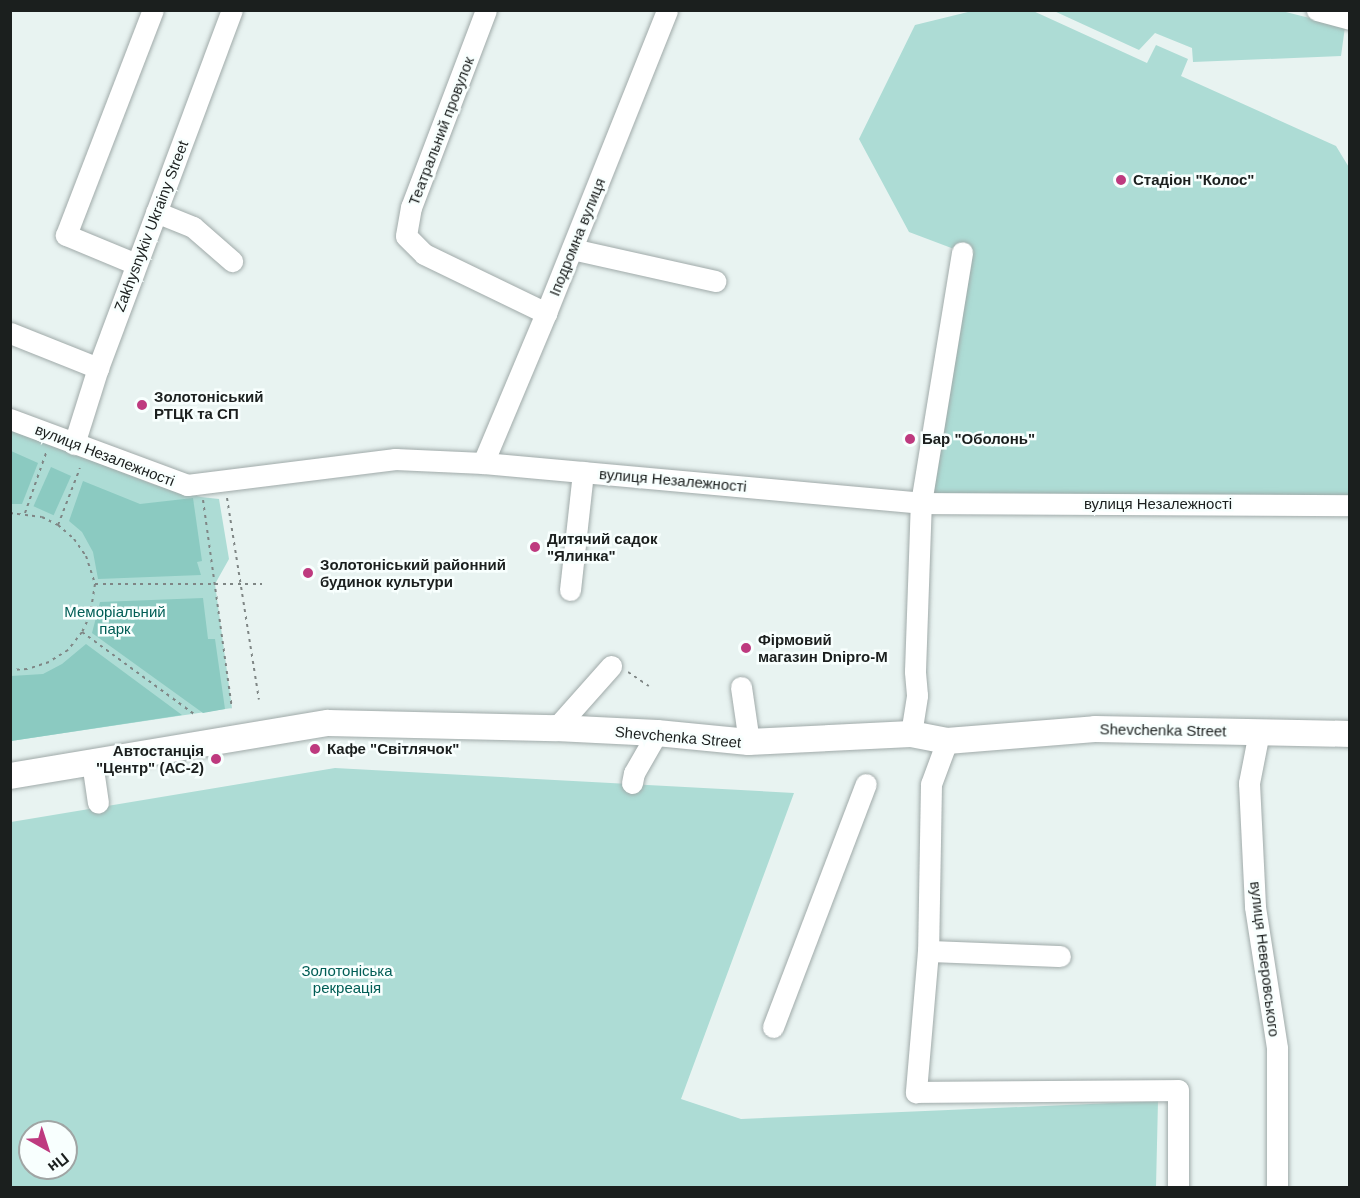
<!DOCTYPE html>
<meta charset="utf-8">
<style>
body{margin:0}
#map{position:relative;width:1360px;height:1198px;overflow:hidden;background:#e8f3f1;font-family:Arial,sans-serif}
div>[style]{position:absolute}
.green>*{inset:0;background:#addcd5}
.forest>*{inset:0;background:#8bcac1;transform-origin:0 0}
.path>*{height:2px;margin-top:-1px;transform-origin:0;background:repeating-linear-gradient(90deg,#7f8685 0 3px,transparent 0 7.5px)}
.roads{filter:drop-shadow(0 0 2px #a0aaa9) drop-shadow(0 0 2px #a0aaa9)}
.minor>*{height:21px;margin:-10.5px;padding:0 10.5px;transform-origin:10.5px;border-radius:10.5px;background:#fff}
.major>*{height:26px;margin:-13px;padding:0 13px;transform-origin:13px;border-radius:13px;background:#fff}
.dots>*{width:16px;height:16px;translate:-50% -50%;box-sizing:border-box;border:3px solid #f8fffe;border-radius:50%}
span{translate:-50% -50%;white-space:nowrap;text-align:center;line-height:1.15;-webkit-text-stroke:5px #f8fffe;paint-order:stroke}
.street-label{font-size:15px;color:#1b1f1e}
.poi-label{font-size:15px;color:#1b1f1e;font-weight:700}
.left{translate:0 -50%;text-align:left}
.right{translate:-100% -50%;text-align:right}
.park-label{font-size:15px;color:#005d55}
.frame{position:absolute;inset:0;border:12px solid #1b1f1e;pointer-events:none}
.north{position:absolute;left:18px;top:1120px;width:60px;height:60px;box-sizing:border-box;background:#f8fffe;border:2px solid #a0a5a4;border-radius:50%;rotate:141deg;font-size:16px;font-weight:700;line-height:24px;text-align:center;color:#1b1f1e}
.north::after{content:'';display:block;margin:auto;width:21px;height:27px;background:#be3a7f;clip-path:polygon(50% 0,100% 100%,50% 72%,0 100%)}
</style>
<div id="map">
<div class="green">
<i style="clip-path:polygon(1031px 10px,1147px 63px,1156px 45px,1188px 59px,1181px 76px,1336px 146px,1350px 169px,1349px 505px,921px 503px,962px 252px,909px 232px,859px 139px,915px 25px,972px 11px)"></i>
<i style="clip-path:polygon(1054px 11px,1282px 11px,1345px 27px,1341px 56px,1193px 62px,1192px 48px,1155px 33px,1139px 50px)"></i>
<i style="clip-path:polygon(10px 428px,152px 484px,201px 497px,219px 499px,229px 559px,215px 584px,232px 708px,11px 741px)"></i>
<i style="clip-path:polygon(evenodd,335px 768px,794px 793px,681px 1099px,741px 1119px,1158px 1101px,1156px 1187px,11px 1188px,11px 822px,335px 768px,30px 1132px,66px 1132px,66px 1168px,30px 1168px,30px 1132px)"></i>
</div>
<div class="forest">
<i style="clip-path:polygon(11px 451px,38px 463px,22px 504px,11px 504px)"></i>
<i style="left:51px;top:467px;width:22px;height:43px;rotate:24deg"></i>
<i style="clip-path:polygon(83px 481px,140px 504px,193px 498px,202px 561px,197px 562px,201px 575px,98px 579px,93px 552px,82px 532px,69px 521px)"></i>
<i style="clip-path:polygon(203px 598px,208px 639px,215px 639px,225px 709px,203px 713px,92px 633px,100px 602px)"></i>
<i style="clip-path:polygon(86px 644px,182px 715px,11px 741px,11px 676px,43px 674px,62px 664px)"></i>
</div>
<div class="path">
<i style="left:227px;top:498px;width:204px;rotate:81deg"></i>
<i style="left:203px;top:500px;width:210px;rotate:82.1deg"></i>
<i style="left:10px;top:513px;width:32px;rotate:7deg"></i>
<i style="left:42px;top:517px;width:18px;rotate:27deg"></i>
<i style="left:58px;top:525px;width:21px;rotate:41deg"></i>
<i style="left:74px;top:539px;width:21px;rotate:55deg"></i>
<i style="left:86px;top:556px;width:29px;rotate:72deg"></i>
<i style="left:95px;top:584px;width:31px;rotate:99deg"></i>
<i style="left:90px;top:615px;width:19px;rotate:115deg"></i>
<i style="left:82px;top:632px;width:23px;rotate:128deg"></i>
<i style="left:68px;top:650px;width:22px;rotate:148deg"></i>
<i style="left:49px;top:662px;width:23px;rotate:162deg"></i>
<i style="left:27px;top:669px;width:17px;rotate:177deg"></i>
<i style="left:25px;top:513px;width:64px;rotate:-70.7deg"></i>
<i style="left:58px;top:525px;width:61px;rotate:-68.9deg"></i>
<i style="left:95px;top:584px;width:167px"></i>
<i style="left:82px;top:632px;width:139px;rotate:36.2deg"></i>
<i style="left:628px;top:672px;width:25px;rotate:34deg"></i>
</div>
<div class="roads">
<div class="minor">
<i style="left:486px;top:10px;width:211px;rotate:110.8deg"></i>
<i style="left:411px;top:207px;width:29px;rotate:100deg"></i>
<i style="left:406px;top:236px;width:25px;rotate:45deg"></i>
<i style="left:424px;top:254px;width:136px;rotate:25.8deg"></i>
<i style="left:1317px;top:10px;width:34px;rotate:15deg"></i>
<i style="left:156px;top:212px;width:40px;rotate:22deg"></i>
<i style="left:193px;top:227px;width:52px;rotate:41.1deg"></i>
<i style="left:572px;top:249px;width:147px;rotate:12.6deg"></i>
<i style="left:136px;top:264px;width:76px;rotate:-157.5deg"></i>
<i style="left:66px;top:235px;width:241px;rotate:-68.9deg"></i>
<i style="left:10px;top:333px;width:95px;rotate:21.7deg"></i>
<i style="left:10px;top:419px;width:189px;rotate:20.4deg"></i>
<i style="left:187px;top:485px;width:210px;rotate:-7.1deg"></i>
<i style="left:395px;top:459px;width:88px;rotate:2.6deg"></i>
<i style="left:483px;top:463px;width:440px;rotate:5.2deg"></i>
<i style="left:921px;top:503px;width:429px;rotate:0.3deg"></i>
<i style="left:74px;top:444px;width:80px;rotate:-72.5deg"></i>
<i style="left:98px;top:368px;width:382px;rotate:-69.5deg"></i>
<i style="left:483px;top:463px;width:163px;rotate:-67.2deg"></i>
<i style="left:546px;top:313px;width:326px;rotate:-68.2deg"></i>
<i style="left:570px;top:590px;width:119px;rotate:-83.7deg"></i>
<i style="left:741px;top:687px;width:56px;rotate:81.7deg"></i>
<i style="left:556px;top:728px;width:83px;rotate:-48.4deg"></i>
<i style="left:1259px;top:732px;width:52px;rotate:101.1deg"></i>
<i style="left:1249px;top:783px;width:124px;rotate:87.2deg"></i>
<i style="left:1255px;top:907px;width:143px;rotate:81.1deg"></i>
<i style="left:1277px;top:1048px;width:140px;rotate:90deg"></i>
<i style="left:911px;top:734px;width:39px;rotate:-81deg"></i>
<i style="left:917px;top:695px;width:24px;rotate:-95deg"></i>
<i style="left:915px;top:671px;width:168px;rotate:-88deg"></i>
<i style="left:921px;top:503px;width:254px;rotate:-80.7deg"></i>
<i style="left:947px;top:741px;width:46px;rotate:110.4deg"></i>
<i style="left:931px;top:784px;width:167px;rotate:91deg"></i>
<i style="left:928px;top:951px;width:142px;rotate:94.9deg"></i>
<i style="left:916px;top:1092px;width:262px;rotate:-0.4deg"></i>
<i style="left:1178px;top:1090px;width:98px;rotate:90deg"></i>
<i style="left:92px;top:762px;width:41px;rotate:81.7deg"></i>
<i style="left:632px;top:783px;width:10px;rotate:-79deg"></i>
<i style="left:634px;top:773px;width:46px;rotate:-60.1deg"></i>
<i style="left:928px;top:951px;width:132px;rotate:2.2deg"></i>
<i style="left:773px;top:1027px;width:260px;rotate:-69.1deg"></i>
</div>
<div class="major">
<i style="left:10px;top:776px;width:322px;rotate:-9.5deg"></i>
<i style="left:328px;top:723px;width:228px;rotate:1.3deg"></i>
<i style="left:556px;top:728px;width:101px;rotate:2.8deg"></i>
<i style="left:657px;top:733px;width:92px;rotate:5.6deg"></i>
<i style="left:749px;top:742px;width:162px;rotate:-2.8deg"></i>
<i style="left:911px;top:734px;width:37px;rotate:11deg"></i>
<i style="left:947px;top:741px;width:148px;rotate:-4.6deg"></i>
<i style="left:1095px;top:729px;width:255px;rotate:1.1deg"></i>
</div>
</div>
<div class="dots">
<i style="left:1121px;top:180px;background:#be3a7f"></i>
<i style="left:142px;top:405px;background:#be3a7f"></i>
<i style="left:910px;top:439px;background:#be3a7f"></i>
<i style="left:535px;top:547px;background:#be3a7f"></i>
<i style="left:308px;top:573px;background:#be3a7f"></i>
<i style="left:746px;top:648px;background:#be3a7f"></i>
<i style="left:315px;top:749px;background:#be3a7f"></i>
<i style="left:216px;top:759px;background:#be3a7f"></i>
</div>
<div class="street-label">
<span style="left:441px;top:131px;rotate:-69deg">Театральний провулок</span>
<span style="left:151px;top:226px;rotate:-69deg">Zakhysnykiv Ukrainy Street</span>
<span style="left:577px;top:237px;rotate:-68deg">Іподромна вулиця</span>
<span style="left:105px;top:455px;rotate:21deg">вулиця Незалежності</span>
<span style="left:673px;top:480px;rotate:5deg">вулиця Незалежності</span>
<span style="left:1158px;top:504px">вулиця Незалежності</span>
<span style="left:1163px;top:730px;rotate:1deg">Shevchenka Street</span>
<span style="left:678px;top:737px;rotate:5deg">Shevchenka Street</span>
<span style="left:1265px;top:959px;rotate:83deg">вулиця Неверовського</span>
</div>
<div class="poi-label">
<span class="left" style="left:1133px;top:180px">Стадіон "Колос"</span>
<span class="left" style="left:154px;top:405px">Золотоніський<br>РТЦК та СП</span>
<span class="left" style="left:922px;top:439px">Бар "Оболонь"</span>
<span class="left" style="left:547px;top:547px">Дитячий садок<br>"Ялинка"</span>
<span class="left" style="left:320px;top:573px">Золотоніський районний<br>будинок культури</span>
<span class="left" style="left:758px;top:648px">Фірмовий<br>магазин Dnipro-M</span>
<span class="left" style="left:327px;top:749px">Кафе "Світлячок"</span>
<span class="right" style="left:204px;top:759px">Автостанція<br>"Центр" (АС-2)</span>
</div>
<div class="park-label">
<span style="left:115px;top:620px">Меморіальний<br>парк</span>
<span style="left:347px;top:979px">Золотоніська<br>рекреація</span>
</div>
<div class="frame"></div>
<div class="north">Пн</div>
</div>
